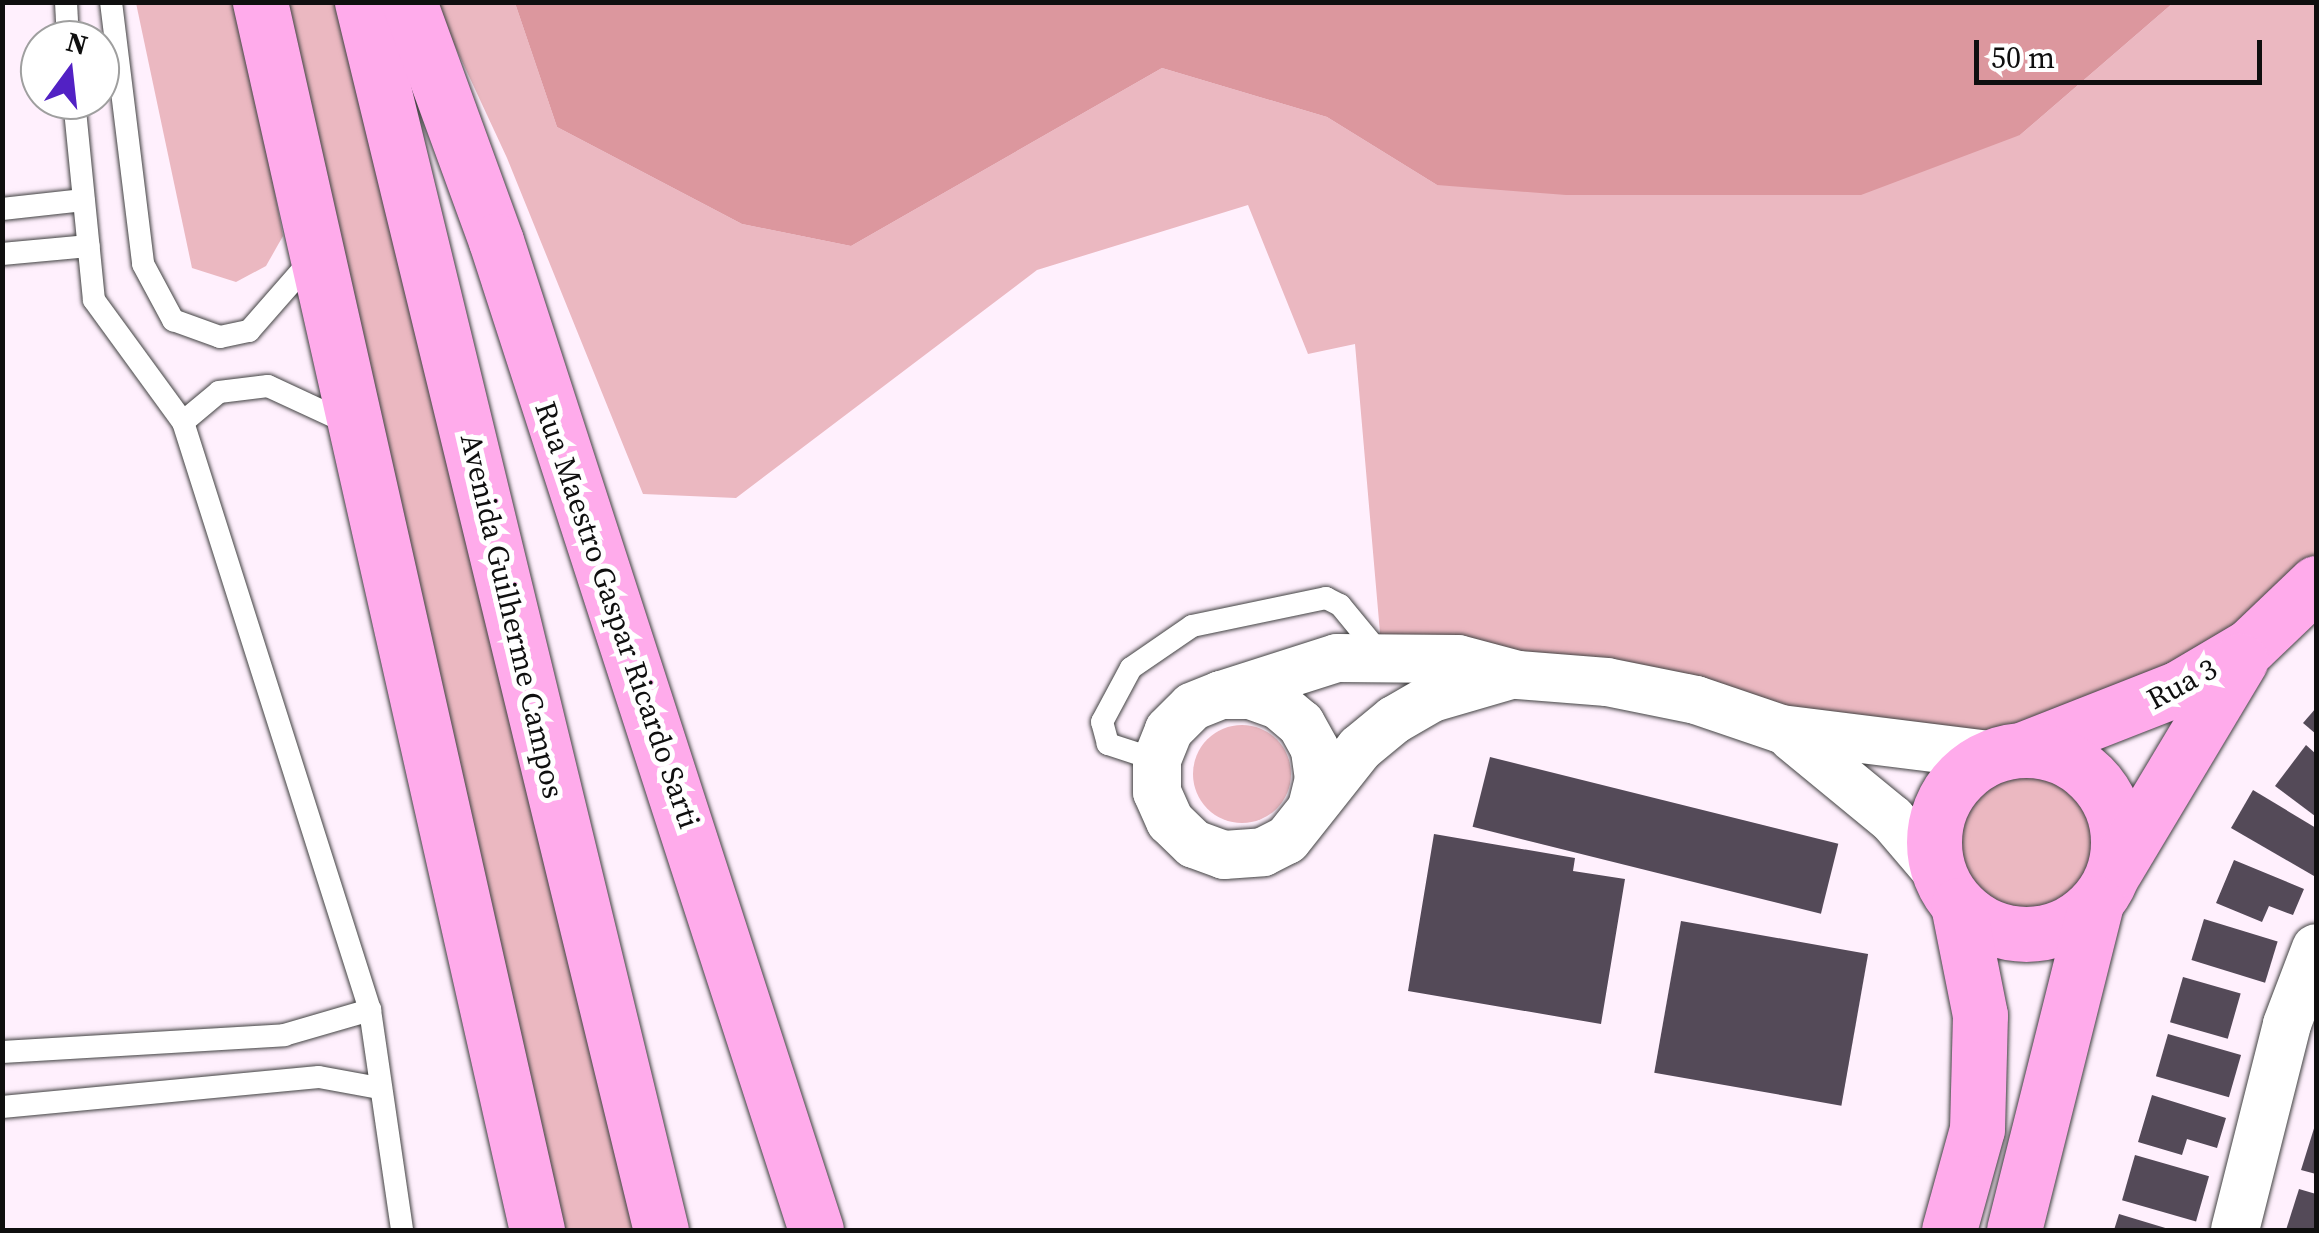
<!DOCTYPE html>
<style>
body{margin:0}
#map{position:relative;width:2319px;height:1233px;overflow:hidden;background:#fff0fd;font-family:"Source Serif 4",serif}
div>[style]{position:absolute}
.green>*{inset:0;background:#ebb8c1}
.round{border-radius:50%}
.forest>*{inset:0;background:#dc979e}
.building>*{inset:0;background:#544a58;transform-origin:0 0}
.roads{filter:drop-shadow(0 0 2px #424242) drop-shadow(0 0 2px #424242)}
.lane>*{height:22px;margin:-11px;padding:0 11px;transform-origin:11px;border-radius:11px;background:#fff}
.street>*{height:48px;margin:-24px;padding:0 24px;transform-origin:24px;border-radius:24px;background:#fff}
.secondary>*{height:55px;margin:-27.5px;padding:0 27.5px;transform-origin:27.5px;border-radius:27.5px;background:#ffabeb}
.secondary>.ring{margin:-27.5px;padding:0;box-sizing:content-box;background:none;border:55px solid #ffabeb;border-radius:50%}
span{translate:-50% -50%;white-space:nowrap;text-align:center;line-height:1.15;-webkit-text-stroke:10px #fff;paint-order:stroke}
.street-label{font-size:30px;color:#0f0f0f}
.frame{position:absolute;inset:0;border:5px solid #0f0f0f;pointer-events:none}
.north{position:absolute;left:20px;top:20px;width:100px;height:100px;box-sizing:border-box;background:#fff;border:2px solid #9f9f9f;border-radius:50%;rotate:15deg;font-size:28px;font-weight:700;line-height:40px;text-align:center;color:#0f0f0f}
.north::after{content:'';display:block;margin:auto;width:35px;height:45px;background:#5221c4;clip-path:polygon(50% 0,100% 100%,50% 72%,0 100%)}
.scale{position:absolute;left:1974px;top:40px;width:288px;height:45px;box-sizing:border-box;border:5px solid #0f0f0f;border-top:0;padding-left:12px;font-size:30px;line-height:35px;white-space:nowrap;color:#0f0f0f;-webkit-text-stroke:8px #fff;paint-order:stroke}
</style>
<div id="map">
<div class="green">
<i style="clip-path:polygon(136px 3px,239px 3px,283px 236px,266px 266px,236px 282px,192px 268px)"></i>
<i style="clip-path:polygon(281px 3px,345px 3px,648px 1230px,551px 1230px)"></i>
<i style="clip-path:polygon(435px 3px,515px 3px,557px 127px,742px 224px,851px 246px,1162px 68px,1327px 117px,1437px 185px,2020px 135px,2173px 3px,2316px 3px,2316px 583px,2026px 748px,1382px 656px,1355px 344px,1308px 354px,1248px 205px,1037px 270px,736px 498px,643px 494px,507px 158px)"></i>
<i class="round" style="left:1193px;top:725px;width:98px;height:98px"></i>
<i class="round" style="left:1950px;top:764px;width:154px;height:154px"></i>
</div>
<div class="forest">
<i style="clip-path:polygon(515px 3px,515px 2px,2173px 3px,2020px 135px,1861px 195px,1566px 195px,1437px 185px,1327px 117px,1162px 68px,851px 246px,742px 224px,557px 127px)"></i>
</div>
<div class="building">
<i style="clip-path:polygon(2316px 708px,2316px 734px,2303px 723px)"></i>
<i style="clip-path:polygon(2306px 745px,2316px 754px,2315px 816px,2275px 786px)"></i>
<i style="left:1490px;top:757px;width:359px;height:72px;rotate:14deg"></i>
<i style="clip-path:polygon(2253px 790px,2316px 828px,2314px 876px,2231px 828px)"></i>
<i style="clip-path:polygon(1434px 834px,1575px 858px,1573px 871px,1625px 879px,1601px 1024px,1408px 991px)"></i>
<i style="clip-path:polygon(2234px 860px,2304px 889px,2293px 915px,2269px 906px,2262px 922px,2216px 903px)"></i>
<i style="left:2204px;top:919px;width:77px;height:43px;rotate:17deg"></i>
<i style="left:1681px;top:921px;width:190px;height:154px;rotate:10deg"></i>
<i style="left:2183px;top:977px;width:60px;height:47px;rotate:16deg"></i>
<i style="left:2168px;top:1034px;width:76px;height:44px;rotate:16deg"></i>
<i style="clip-path:polygon(2152px 1095px,2226px 1118px,2217px 1148px,2187px 1139px,2182px 1155px,2138px 1142px)"></i>
<i style="clip-path:polygon(2316px 1122px,2316px 1174px,2301px 1170px)"></i>
<i style="left:2135px;top:1155px;width:77px;height:47px;rotate:16deg"></i>
<i style="clip-path:polygon(2299px 1189px,2316px 1194px,2316px 1230px,2286px 1230px)"></i>
<i style="clip-path:polygon(2119px 1214px,2172px 1230px,2114px 1230px)"></i>
</div>
<div class="roads">
<div class="lane">
<i style="left:66px;top:2px;width:38px;rotate:87deg"></i>
<i style="left:111px;top:2px;width:264px;rotate:83deg"></i>
<i style="left:143px;top:264px;width:64px;rotate:61.8deg"></i>
<i style="left:173px;top:320px;width:50px;rotate:19.9deg"></i>
<i style="left:220px;top:337px;width:30px;rotate:-12deg"></i>
<i style="left:249px;top:331px;width:96px;rotate:-48.8deg"></i>
<i style="left:74px;top:100px;width:201px;rotate:84.3deg"></i>
<i style="left:94px;top:300px;width:151px;rotate:53.9deg"></i>
<i style="left:183px;top:422px;width:617px;rotate:72.36deg"></i>
<i style="left:370px;top:1010px;width:222px;rotate:81.7deg"></i>
<i style="left:2px;top:209px;width:82px;rotate:-6.3deg"></i>
<i style="left:2px;top:254px;width:87px;rotate:-5.3deg"></i>
<i style="left:183px;top:422px;width:47px;rotate:-39.8deg"></i>
<i style="left:219px;top:392px;width:49px;rotate:-7deg"></i>
<i style="left:268px;top:386px;width:90px;rotate:24.9deg"></i>
<i style="left:1157px;top:760px;width:52px;rotate:-161.9deg"></i>
<i style="left:1108px;top:744px;width:23px;rotate:-105deg"></i>
<i style="left:1102px;top:722px;width:61px;rotate:-61.8deg"></i>
<i style="left:1131px;top:668px;width:74px;rotate:-34.5deg"></i>
<i style="left:1192px;top:626px;width:137px;rotate:-11.8deg"></i>
<i style="left:1326px;top:598px;width:16px;rotate:27deg"></i>
<i style="left:1340px;top:605px;width:66px;rotate:50.5deg"></i>
<i style="left:2px;top:1052px;width:283px;rotate:-3.4deg"></i>
<i style="left:284px;top:1035px;width:90px;rotate:-16.2deg"></i>
<i style="left:2px;top:1107px;width:318px;rotate:-5.4deg"></i>
<i style="left:319px;top:1077px;width:61px;rotate:10.4deg"></i>
</div>
<div class="street">
<i style="left:1221px;top:695px;width:122px;rotate:-17.7deg"></i>
<i style="left:1337px;top:658px;width:121px;rotate:0.5deg"></i>
<i style="left:1458px;top:659px;width:62px;rotate:14.9deg"></i>
<i style="left:1518px;top:675px;width:89px;rotate:4.5deg"></i>
<i style="left:1607px;top:682px;width:91px;rotate:11.4deg"></i>
<i style="left:1696px;top:700px;width:90px;rotate:18.8deg"></i>
<i style="left:1781px;top:729px;width:212px;rotate:7.1deg"></i>
<i style="left:1792px;top:737px;width:129px;rotate:39.4deg"></i>
<i style="left:1892px;top:819px;width:72px;rotate:49.5deg"></i>
<i style="left:1312px;top:807px;width:29px;rotate:-76deg"></i>
<i style="left:1319px;top:779px;width:30px;rotate:-98deg"></i>
<i style="left:1315px;top:749px;width:29px;rotate:-119deg"></i>
<i style="left:1301px;top:724px;width:30px;rotate:-140deg"></i>
<i style="left:1278px;top:705px;width:29px;rotate:-160deg"></i>
<i style="left:1251px;top:695px;width:30px;rotate:180deg"></i>
<i style="left:1221px;top:695px;width:31px;rotate:158deg"></i>
<i style="left:1192px;top:707px;width:33px;rotate:135deg"></i>
<i style="left:1169px;top:730px;width:32px;rotate:112deg"></i>
<i style="left:1157px;top:760px;width:32px;rotate:90deg"></i>
<i style="left:1157px;top:792px;width:32px;rotate:66deg"></i>
<i style="left:1170px;top:821px;width:33px;rotate:44deg"></i>
<i style="left:1194px;top:844px;width:32px;rotate:20deg"></i>
<i style="left:1224px;top:855px;width:39px;rotate:-4deg"></i>
<i style="left:1263px;top:852px;width:27px;rotate:-27deg"></i>
<i style="left:1287px;top:840px;width:117px;rotate:-51.6deg"></i>
<i style="left:1360px;top:748px;width:44px;rotate:-39.5deg"></i>
<i style="left:1394px;top:720px;width:44px;rotate:-30.1deg"></i>
<i style="left:1432px;top:698px;width:78px;rotate:-16.3deg"></i>
<i style="left:2235px;top:1230px;width:212px;rotate:-75.8deg"></i>
<i style="left:2287px;top:1024px;width:81px;rotate:-69.1deg"></i>
</div>
<div class="secondary">
<i style="left:260px;top:2px;width:1259px;rotate:77.29deg"></i>
<i style="left:362px;top:2px;width:1264px;rotate:76.32deg"></i>
<i style="left:409px;top:2px;width:254px;rotate:70deg"></i>
<i style="left:496px;top:241px;width:1039px;rotate:72.07deg"></i>
<i style="left:2026px;top:748px;width:164px;rotate:-21.4deg"></i>
<i style="left:2179px;top:688px;width:82px;rotate:-30.6deg"></i>
<i style="left:2250px;top:646px;width:91px;rotate:-43.7deg"></i>
<i class="ring" style="left:1934px;top:750px;width:129px;height:129px"></i>
<i style="left:2115px;top:870px;width:244px;rotate:-59.1deg"></i>
<i style="left:1949px;top:1230px;width:105px;rotate:-74.5deg"></i>
<i style="left:1977px;top:1129px;width:114px;rotate:-88.5deg"></i>
<i style="left:1980px;top:1015px;width:112px;rotate:-101.3deg"></i>
<i style="left:2014px;top:1230px;width:337px;rotate:-75.9deg"></i>
</div>
</div>
<div class="street-label">
<span style="left:617px;top:615px;rotate:71deg">Rua Maestro Gaspar Ricardo Sarti</span>
<span style="left:512px;top:616px;rotate:77deg">Avenida Guilherme Campos</span>
<span style="left:2182px;top:684px;rotate:-28deg">Rua 3</span>
</div>
<div class="frame"></div>
<div class="north">N</div>
<div class="scale">50 m</div>
</div>
